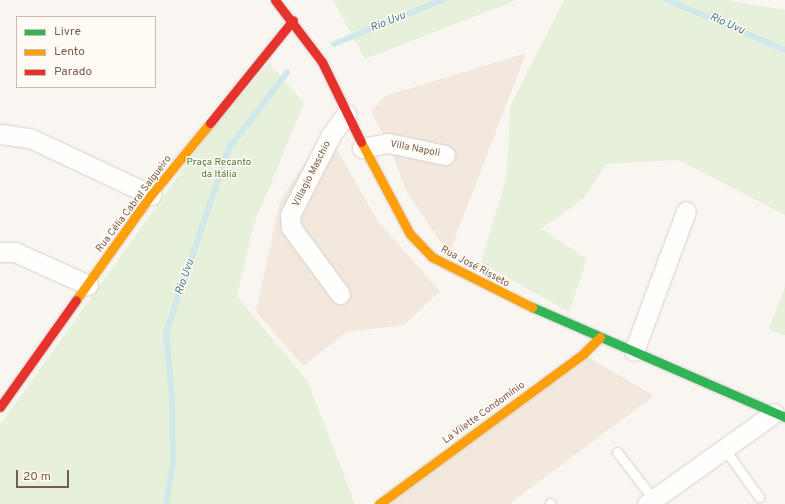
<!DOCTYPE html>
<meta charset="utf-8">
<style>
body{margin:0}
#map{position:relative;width:785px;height:504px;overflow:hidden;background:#f9f5f0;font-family:Overpass,sans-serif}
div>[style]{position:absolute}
.residential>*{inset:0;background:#f2e8de}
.green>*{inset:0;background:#e7f0db}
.stream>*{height:5.5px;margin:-2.75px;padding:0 2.75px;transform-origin:2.75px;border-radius:2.75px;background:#d0e8ea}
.roads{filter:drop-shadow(0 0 1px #d7d1cb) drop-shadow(0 0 1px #d7d1cb)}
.lane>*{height:9px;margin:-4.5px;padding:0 4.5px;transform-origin:4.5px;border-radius:4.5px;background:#fefefd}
.street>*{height:19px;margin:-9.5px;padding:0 9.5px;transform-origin:9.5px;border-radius:9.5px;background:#fefefd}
.fast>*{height:9px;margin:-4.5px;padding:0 4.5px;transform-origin:4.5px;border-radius:4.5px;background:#30b455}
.slow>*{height:9px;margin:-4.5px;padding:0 4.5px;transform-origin:4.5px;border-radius:4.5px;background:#ff9f0a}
.jam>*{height:9px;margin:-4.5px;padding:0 4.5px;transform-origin:4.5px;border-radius:4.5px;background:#e5322d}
span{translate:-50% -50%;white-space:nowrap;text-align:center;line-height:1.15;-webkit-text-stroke:3px #fffaf3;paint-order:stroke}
.street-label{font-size:10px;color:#7a5c4d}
.park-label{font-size:10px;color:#537a41}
.water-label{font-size:11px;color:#437c86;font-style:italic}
.legend{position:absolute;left:16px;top:16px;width:140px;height:72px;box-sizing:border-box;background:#fffaf3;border:1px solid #cabbb1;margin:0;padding:5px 7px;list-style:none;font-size:12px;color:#7a5c4d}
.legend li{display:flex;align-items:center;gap:8px;height:20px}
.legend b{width:20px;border:1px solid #cabbb1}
.scale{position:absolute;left:16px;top:470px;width:53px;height:18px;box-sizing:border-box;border:2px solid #7a5c4d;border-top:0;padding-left:5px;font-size:12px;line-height:14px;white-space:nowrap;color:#7a5c4d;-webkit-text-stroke:3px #fffaf3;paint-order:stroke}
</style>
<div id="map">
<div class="residential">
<i style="clip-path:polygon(526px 53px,449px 254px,406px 191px,388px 143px,371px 112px,385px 96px)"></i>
<i style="clip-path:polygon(326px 130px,377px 220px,440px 291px,404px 325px,347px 332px,303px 366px,256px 312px,280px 201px)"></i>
<i style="clip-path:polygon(583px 354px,654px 396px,509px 504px,374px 504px)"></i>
</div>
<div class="green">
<i style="clip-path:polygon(333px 0,517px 0,365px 59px)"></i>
<i style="clip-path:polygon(564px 0,726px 0,785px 10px,785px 215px,679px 160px,606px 164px,584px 198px,541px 229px,587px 259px,569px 312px,481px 263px,507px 175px,510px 107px)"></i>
<i style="clip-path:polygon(269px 63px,304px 103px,254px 224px,237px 296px,308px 382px,355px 504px,0 504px,0 425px,213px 127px)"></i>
<i style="clip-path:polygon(785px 286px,785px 335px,769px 330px)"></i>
</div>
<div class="stream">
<i style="left:668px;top:0;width:127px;rotate:23.1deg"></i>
<i style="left:334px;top:44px;width:118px;rotate:-22deg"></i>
<i style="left:166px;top:504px;width:40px;rotate:-80deg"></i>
<i style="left:173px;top:465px;width:67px;rotate:-90.9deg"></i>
<i style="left:172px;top:398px;width:65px;rotate:-95.3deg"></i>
<i style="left:166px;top:333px;width:195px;rotate:-71.2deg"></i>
<i style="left:229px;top:148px;width:95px;rotate:-52.3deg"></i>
</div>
<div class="roads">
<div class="lane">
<i style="left:726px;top:451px;width:57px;rotate:54.3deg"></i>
<i style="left:617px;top:452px;width:62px;rotate:52.2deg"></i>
<i style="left:550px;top:503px;width:1px;rotate:45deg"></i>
</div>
<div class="street">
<i style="left:0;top:134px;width:30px;rotate:8deg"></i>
<i style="left:30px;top:138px;width:134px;rotate:25.2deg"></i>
<i style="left:362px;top:148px;width:26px;rotate:-11deg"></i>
<i style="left:388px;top:143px;width:58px;rotate:11.9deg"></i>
<i style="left:0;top:252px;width:15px"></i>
<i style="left:15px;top:252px;width:80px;rotate:24.3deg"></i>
<i style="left:340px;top:294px;width:83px;rotate:-126.2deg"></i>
<i style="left:291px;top:227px;width:12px;rotate:-95deg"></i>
<i style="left:290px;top:215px;width:90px;rotate:-62.9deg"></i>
<i style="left:331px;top:135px;width:26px;rotate:-54deg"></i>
<i style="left:634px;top:351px;width:149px;rotate:-69.6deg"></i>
<i style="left:647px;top:504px;width:156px;rotate:-35.6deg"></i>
</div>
<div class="fast">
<i style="left:532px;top:307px;width:276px;rotate:23.5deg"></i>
</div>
<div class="slow">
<i style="left:361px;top:142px;width:104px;rotate:62deg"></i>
<i style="left:410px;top:234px;width:32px;rotate:46deg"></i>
<i style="left:432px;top:257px;width:112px;rotate:26.6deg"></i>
<i style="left:76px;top:300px;width:129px;rotate:-54.5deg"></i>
<i style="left:151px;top:195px;width:93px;rotate:-50.7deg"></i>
<i style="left:379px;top:504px;width:253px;rotate:-36.3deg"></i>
<i style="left:583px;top:354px;width:24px;rotate:-45deg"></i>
</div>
<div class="jam">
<i style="left:275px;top:0;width:78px;rotate:52.8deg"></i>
<i style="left:322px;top:62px;width:89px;rotate:64deg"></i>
<i style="left:210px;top:123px;width:132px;rotate:-51.1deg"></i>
<i style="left:0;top:407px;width:131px;rotate:-54.6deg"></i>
</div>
</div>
<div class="street-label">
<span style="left:415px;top:149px;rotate:11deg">Villa Napoli</span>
<span style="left:312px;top:174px;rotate:-63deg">Villagio Maschio</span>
<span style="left:134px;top:204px;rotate:-53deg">Rua Célia Cabral Salgueiro</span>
<span style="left:475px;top:267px;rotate:28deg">Rua José Risseto</span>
<span style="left:484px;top:413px;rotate:-36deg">La Vilette Condomínio</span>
</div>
<div class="park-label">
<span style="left:219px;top:168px">Praça Recanto<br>da Itália</span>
</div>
<div class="water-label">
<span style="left:388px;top:22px;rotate:-22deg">Rio Uvu</span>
<span style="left:727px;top:24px;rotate:24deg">Rio Uvu</span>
<span style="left:185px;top:277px;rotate:-71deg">Rio Uvu</span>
</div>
<ul class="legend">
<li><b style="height:5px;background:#30b455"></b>Livre</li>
<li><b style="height:5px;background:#ff9f0a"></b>Lento</li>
<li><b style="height:5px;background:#e5322d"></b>Parado</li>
</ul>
<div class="scale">20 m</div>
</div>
